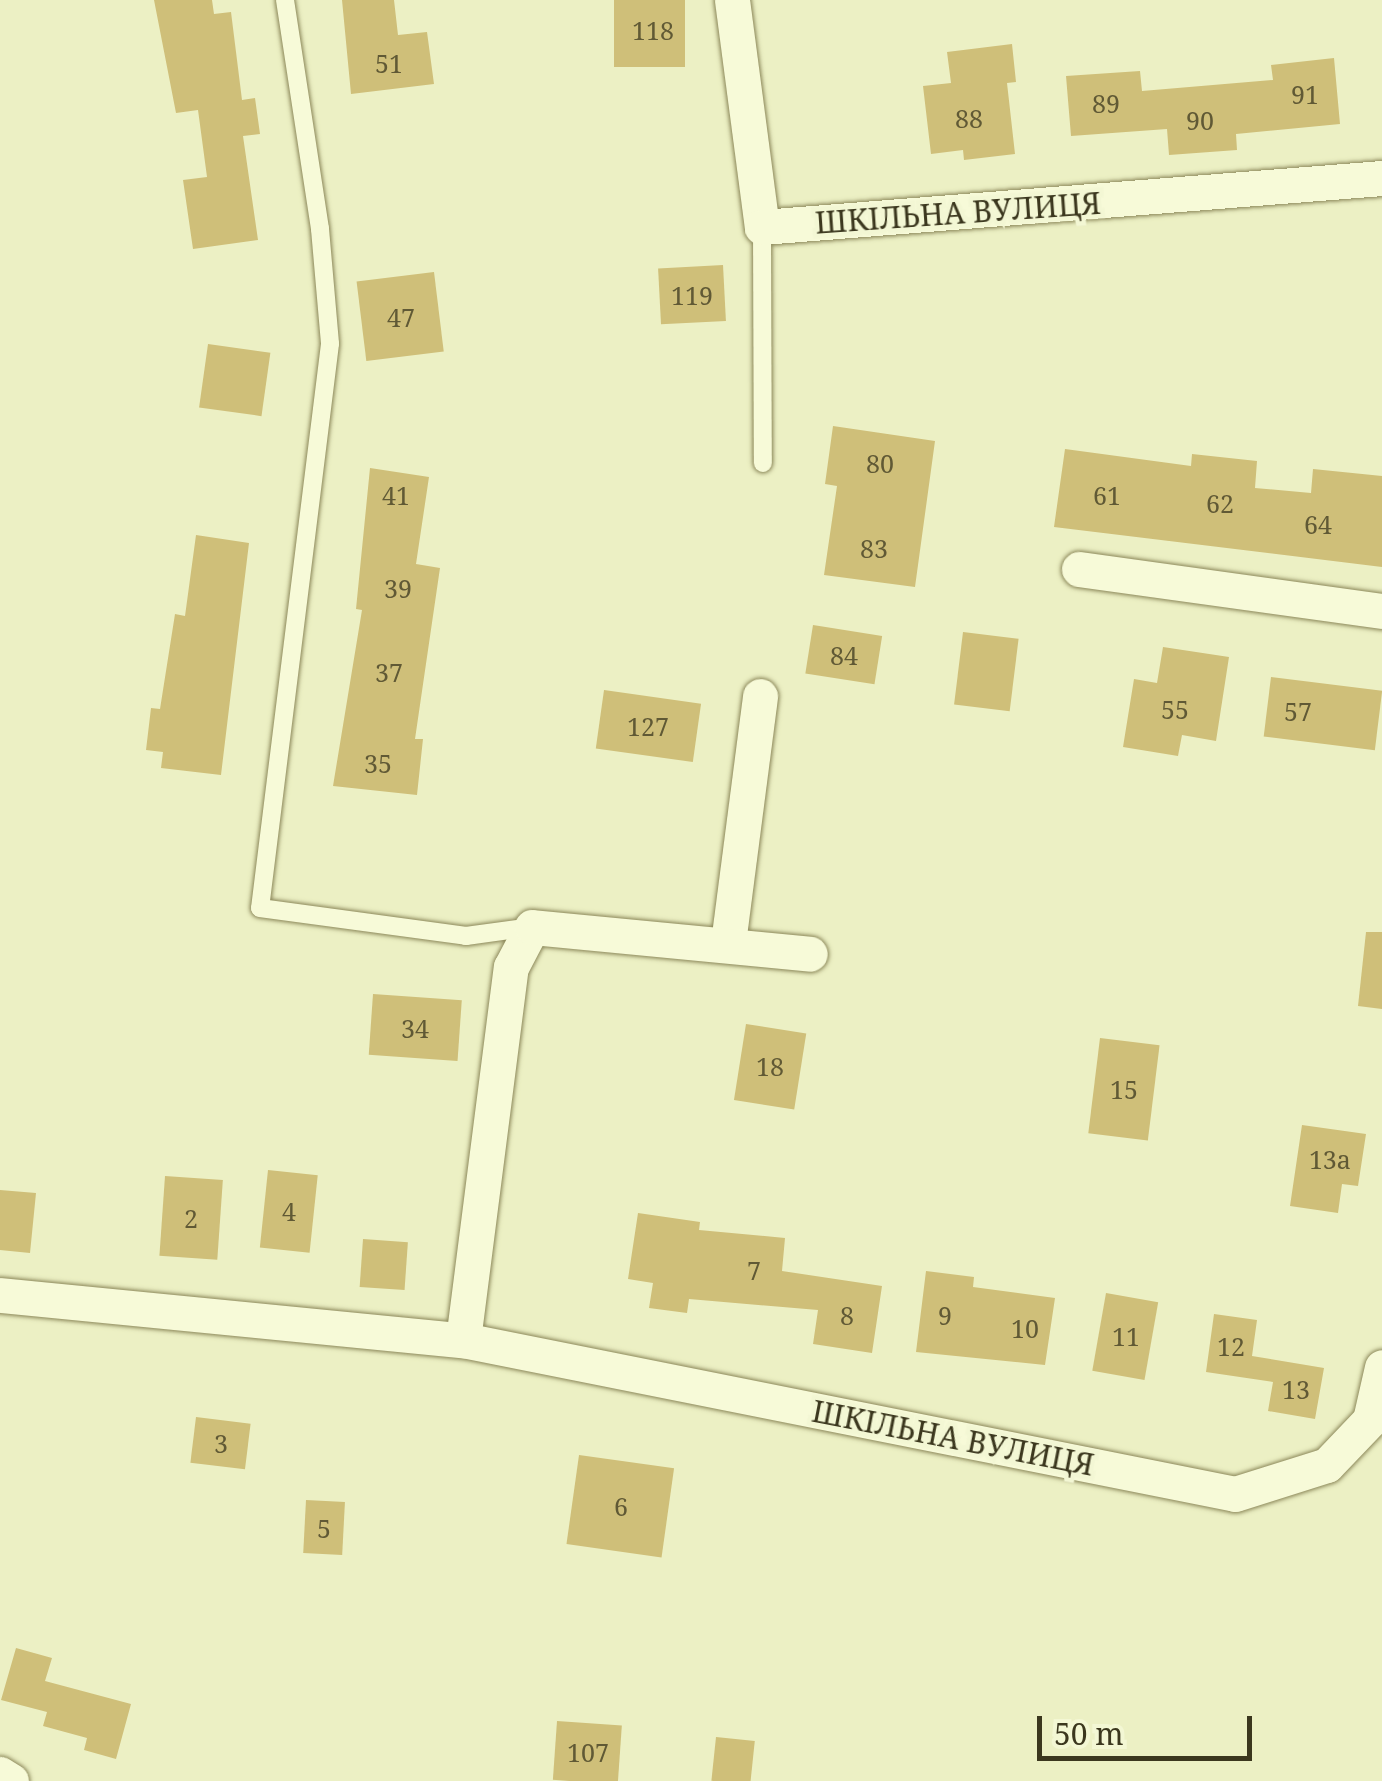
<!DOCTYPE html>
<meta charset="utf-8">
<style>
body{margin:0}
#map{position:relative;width:1382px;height:1781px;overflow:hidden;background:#ecf0c4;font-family:"Noto Serif",serif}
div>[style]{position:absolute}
.building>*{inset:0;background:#cfbf79;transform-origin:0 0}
.roads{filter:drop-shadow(0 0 2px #8c885a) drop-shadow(0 0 2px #8c885a)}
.service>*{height:18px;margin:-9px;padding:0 9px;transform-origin:9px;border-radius:9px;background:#f7fad8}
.minor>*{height:35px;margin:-17.5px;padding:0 17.5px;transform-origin:17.5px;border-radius:17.5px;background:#f7fad8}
span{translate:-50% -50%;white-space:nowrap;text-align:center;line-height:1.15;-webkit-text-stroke:9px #f3f7d4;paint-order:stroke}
.number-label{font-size:25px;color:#605935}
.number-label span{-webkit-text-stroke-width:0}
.street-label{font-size:30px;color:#3b371e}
.scale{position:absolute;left:1037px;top:1716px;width:215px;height:45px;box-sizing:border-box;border:5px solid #3b371e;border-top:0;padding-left:12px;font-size:30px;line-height:35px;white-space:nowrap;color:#3b371e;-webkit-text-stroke:8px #f3f7d4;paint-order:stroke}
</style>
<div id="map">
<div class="building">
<i style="clip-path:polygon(154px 0,212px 0,214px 14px,231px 12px,242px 100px,255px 98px,260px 134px,243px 136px,258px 240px,193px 249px,183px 180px,207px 177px,198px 110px,176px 113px)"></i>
<i style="clip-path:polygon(342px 0,394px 0,398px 35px,427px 32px,434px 84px,351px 94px)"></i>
<i style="left:614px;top:0;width:71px;height:67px"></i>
<i style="clip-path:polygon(1012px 44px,1016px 82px,1007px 83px,1015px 154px,964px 160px,963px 150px,931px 154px,923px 86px,951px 83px,947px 52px)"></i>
<i style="clip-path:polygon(1334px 58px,1340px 124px,1236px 134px,1237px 150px,1169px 155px,1167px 129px,1071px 136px,1066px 76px,1140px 71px,1142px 91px,1273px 80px,1271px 65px)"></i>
<i style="left:723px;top:265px;width:56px;height:65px;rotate:87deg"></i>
<i style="left:434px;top:272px;width:80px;height:78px;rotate:83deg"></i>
<i style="left:208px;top:344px;width:63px;height:64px;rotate:8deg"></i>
<i style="clip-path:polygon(833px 426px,935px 441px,915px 587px,824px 575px,837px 486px,825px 484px)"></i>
<i style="clip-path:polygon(1065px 449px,1191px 466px,1192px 454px,1257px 461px,1255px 488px,1311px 493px,1313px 469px,1382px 476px,1382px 567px,1054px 527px)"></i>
<i style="clip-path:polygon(370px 468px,429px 477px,416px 564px,440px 568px,415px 739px,423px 739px,417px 795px,333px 786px,362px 610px,356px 609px)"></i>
<i style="clip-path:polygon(196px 535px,249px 543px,221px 775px,161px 768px,163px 752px,146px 750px,151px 708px,160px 709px,175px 614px,185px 616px)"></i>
<i style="left:813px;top:625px;width:70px;height:49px;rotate:9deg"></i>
<i style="left:963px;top:632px;width:56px;height:73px;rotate:7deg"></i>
<i style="clip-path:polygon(1163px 647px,1229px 657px,1216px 741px,1182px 735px,1178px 756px,1123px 747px,1134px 679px,1157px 683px)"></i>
<i style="left:1271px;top:677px;width:112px;height:60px;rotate:7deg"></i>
<i style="left:604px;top:690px;width:98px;height:59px;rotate:8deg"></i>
<i style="clip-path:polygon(1366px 932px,1382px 932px,1382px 1009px,1358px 1006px)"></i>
<i style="left:373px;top:994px;width:89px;height:61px;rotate:4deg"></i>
<i style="left:746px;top:1024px;width:61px;height:77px;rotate:9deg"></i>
<i style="left:1100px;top:1038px;width:60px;height:96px;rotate:7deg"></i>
<i style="clip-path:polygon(1302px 1125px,1366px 1134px,1358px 1186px,1342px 1184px,1338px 1213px,1290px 1206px)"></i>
<i style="left:268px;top:1170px;width:50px;height:78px;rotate:6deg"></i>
<i style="left:165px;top:1176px;width:58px;height:80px;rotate:4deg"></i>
<i style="clip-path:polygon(0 1190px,36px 1193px,30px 1253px,0 1250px)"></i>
<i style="clip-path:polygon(638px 1213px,700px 1222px,699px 1230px,785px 1238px,782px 1271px,882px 1286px,872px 1353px,813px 1344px,818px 1310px,689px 1299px,687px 1313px,649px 1308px,653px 1283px,628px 1279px)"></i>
<i style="left:363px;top:1239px;width:45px;height:48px;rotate:4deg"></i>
<i style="clip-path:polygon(926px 1271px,974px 1277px,973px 1287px,1055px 1298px,1045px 1365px,916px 1352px)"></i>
<i style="left:1106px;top:1293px;width:53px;height:79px;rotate:10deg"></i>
<i style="clip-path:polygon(1214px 1314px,1257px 1320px,1252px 1356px,1324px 1368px,1315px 1419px,1268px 1411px,1273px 1382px,1206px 1372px)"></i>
<i style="left:196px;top:1417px;width:55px;height:46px;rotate:7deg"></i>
<i style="left:579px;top:1455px;width:96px;height:90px;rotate:8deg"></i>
<i style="left:306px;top:1500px;width:39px;height:53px;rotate:3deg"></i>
<i style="clip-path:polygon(16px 1648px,52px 1658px,45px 1681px,131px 1704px,116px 1759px,84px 1750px,87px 1738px,43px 1726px,47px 1712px,1px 1700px)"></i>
<i style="left:557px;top:1721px;width:65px;height:59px;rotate:4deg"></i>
<i style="left:716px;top:1737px;width:39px;height:44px;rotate:6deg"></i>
</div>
<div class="roads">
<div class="service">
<i style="left:285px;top:0;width:232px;rotate:81.3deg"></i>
<i style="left:320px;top:229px;width:115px;rotate:85deg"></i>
<i style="left:330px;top:344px;width:568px;rotate:97.07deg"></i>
<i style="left:260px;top:908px;width:208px;rotate:7.7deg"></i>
<i style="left:466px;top:936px;width:67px;rotate:-7.8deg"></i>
<i style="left:762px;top:227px;width:236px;rotate:89.8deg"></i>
</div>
<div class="minor">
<i style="left:732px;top:0;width:229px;rotate:82.5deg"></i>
<i style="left:762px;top:227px;width:622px;rotate:-4.52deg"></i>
<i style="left:1079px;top:569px;width:306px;rotate:7.9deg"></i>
<i style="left:728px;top:943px;width:249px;rotate:-82.6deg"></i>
<i style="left:0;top:1295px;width:465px;rotate:5.6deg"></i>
<i style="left:463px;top:1340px;width:787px;rotate:11.28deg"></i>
<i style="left:1235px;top:1494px;width:96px;rotate:-17.5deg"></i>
<i style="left:1327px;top:1465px;width:62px;rotate:-46.3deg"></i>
<i style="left:1370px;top:1420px;width:54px;rotate:-77.2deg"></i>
<i style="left:463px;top:1340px;width:376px;rotate:-82.7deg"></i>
<i style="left:511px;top:967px;width:45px;rotate:-62.3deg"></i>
<i style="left:532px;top:927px;width:279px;rotate:5.5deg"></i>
<i style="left:0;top:1774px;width:13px;rotate:32deg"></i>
</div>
</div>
<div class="number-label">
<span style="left:653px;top:30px">118</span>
<span style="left:389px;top:63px">51</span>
<span style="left:1305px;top:94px">91</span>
<span style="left:1106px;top:103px">89</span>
<span style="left:969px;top:118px">88</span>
<span style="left:1200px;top:120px">90</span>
<span style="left:692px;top:295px">119</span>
<span style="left:401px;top:317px">47</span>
<span style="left:880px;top:463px">80</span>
<span style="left:396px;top:495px">41</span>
<span style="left:1107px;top:495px">61</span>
<span style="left:1220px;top:503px">62</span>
<span style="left:1318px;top:524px">64</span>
<span style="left:874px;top:548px">83</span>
<span style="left:398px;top:588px">39</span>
<span style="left:844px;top:655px">84</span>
<span style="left:389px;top:672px">37</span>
<span style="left:1175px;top:709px">55</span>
<span style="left:1298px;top:711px">57</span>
<span style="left:648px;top:726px">127</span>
<span style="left:378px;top:763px">35</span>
<span style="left:415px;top:1028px">34</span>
<span style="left:770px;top:1066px">18</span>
<span style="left:1124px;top:1089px">15</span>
<span style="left:1330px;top:1159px">13а</span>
<span style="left:289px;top:1211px">4</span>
<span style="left:191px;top:1218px">2</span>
<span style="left:754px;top:1270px">7</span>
<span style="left:847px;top:1315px">8</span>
<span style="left:945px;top:1315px">9</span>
<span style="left:1025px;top:1328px">10</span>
<span style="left:1126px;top:1336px">11</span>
<span style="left:1231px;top:1346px">12</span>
<span style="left:1296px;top:1389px">13</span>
<span style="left:221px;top:1443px">3</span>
<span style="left:621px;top:1506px">6</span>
<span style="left:324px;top:1528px">5</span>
<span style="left:588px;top:1752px">107</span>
</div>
<div class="street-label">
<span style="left:958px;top:213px;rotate:-4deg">ШКІЛЬНА ВУЛИЦЯ</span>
<span style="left:953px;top:1438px;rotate:11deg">ШКІЛЬНА ВУЛИЦЯ</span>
</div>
<div class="scale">50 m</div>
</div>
